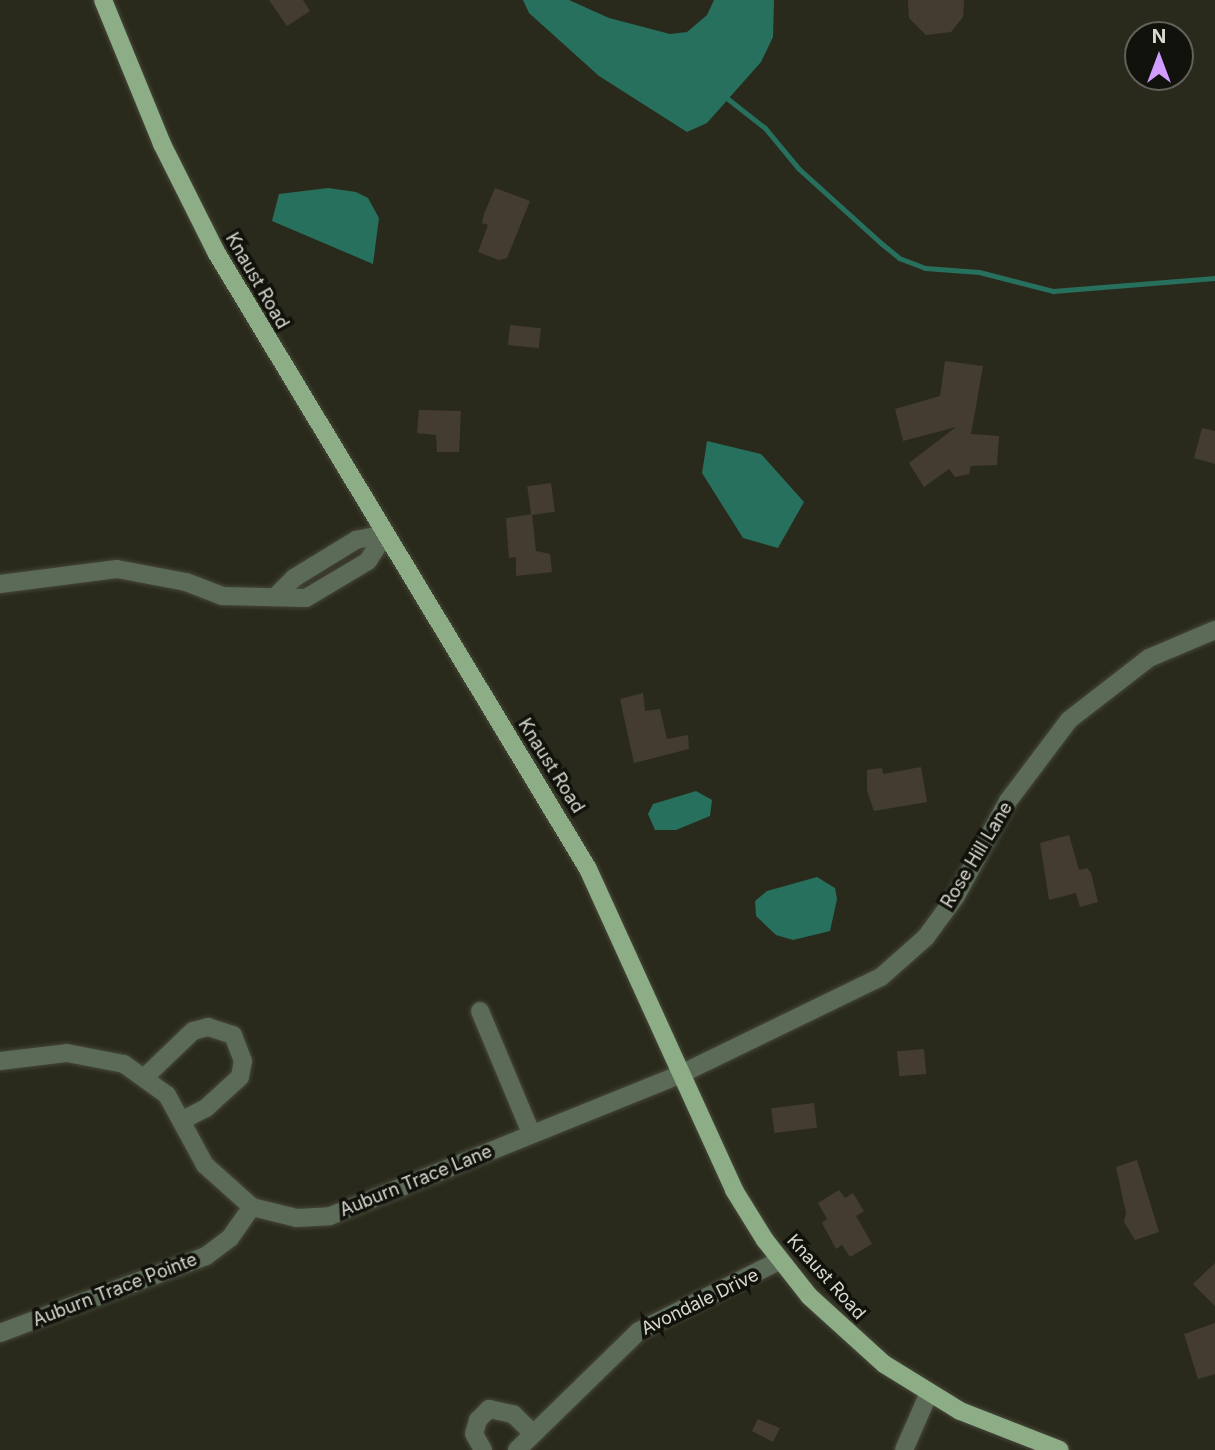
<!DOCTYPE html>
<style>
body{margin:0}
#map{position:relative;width:1215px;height:1450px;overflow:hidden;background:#2a2a1c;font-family:Inter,sans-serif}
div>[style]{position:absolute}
.water>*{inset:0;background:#26705d}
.stream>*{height:5px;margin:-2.5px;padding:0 2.5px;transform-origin:2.5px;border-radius:2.5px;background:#26705d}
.building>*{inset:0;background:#453c30;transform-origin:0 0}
.roads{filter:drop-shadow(0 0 2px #464639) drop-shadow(0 0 2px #464639)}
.minor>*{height:18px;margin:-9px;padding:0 9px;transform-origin:9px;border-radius:9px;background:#5b6b58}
.major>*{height:18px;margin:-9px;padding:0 9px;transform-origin:9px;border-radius:9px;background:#8cad85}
span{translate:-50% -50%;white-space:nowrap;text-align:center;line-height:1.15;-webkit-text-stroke:7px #12120c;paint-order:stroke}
.street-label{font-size:18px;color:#d7d8cf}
.north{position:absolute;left:1124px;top:21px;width:70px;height:70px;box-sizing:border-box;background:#12120c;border:2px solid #61615a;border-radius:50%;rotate:0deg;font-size:19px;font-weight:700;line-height:28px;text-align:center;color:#d7d8cf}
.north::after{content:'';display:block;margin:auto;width:24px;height:32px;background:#d19dfe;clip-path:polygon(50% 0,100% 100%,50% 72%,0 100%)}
</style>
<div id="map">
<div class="water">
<i style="clip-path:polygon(523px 0,569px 0,609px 18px,670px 34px,687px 32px,707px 15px,714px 0,774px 0,773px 37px,761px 62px,707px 123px,687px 132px,599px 76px,529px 13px)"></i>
<i style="clip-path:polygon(328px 188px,356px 192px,368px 198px,379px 218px,373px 264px,272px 221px,279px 194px)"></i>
<i style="clip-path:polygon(707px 441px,761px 454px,804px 502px,778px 548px,743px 538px,702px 473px)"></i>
<i style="clip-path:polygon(696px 791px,712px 800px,710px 816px,676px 830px,655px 830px,648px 814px,653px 804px)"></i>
<i style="clip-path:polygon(817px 877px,835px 888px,837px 899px,830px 931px,793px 940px,776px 935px,756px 916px,755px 901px,767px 891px)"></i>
</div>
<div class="stream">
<i style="left:728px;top:99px;width:47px;rotate:38.1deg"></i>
<i style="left:765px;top:128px;width:53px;rotate:50.3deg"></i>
<i style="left:799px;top:169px;width:112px;rotate:42.1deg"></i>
<i style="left:882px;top:244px;width:22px;rotate:39deg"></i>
<i style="left:899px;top:258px;width:28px;rotate:21deg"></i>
<i style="left:925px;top:268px;width:54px;rotate:4.2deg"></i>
<i style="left:979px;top:272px;width:76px;rotate:14.4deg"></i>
<i style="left:1053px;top:291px;width:163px;rotate:-4.6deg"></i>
</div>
<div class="building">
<i style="clip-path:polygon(269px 0,303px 0,310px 11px,287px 26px)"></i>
<i style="clip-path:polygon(908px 0,964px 0,963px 17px,951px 32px,926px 35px,909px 18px)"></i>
<i style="clip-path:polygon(495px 188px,530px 201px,507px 258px,499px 260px,478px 252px,488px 225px,482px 223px,484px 214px)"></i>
<i style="left:510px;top:325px;width:31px;height:20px;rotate:6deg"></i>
<i style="clip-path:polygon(945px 361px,983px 366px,971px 434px,999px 436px,997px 465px,971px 466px,969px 474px,955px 477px,949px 469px,924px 487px,909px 463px,956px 427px,903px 441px,895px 409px,940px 396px)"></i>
<i style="clip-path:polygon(419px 410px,461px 411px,459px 452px,437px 452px,436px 435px,417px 433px)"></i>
<i style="clip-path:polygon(1202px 428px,1215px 431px,1215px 464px,1194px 458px)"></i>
<i style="left:551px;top:483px;width:29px;height:24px;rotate:82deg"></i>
<i style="clip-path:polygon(532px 514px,536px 551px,550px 554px,552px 572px,516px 576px,516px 557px,509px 558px,506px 518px)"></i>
<i style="clip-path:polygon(643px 693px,645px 711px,660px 709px,667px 739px,688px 735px,689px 749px,634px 763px,620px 699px)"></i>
<i style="clip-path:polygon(921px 767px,927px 802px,874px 811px,867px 791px,867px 770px,882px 768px,883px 774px)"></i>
<i style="clip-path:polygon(1069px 835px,1079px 870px,1087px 868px,1091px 873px,1098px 902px,1080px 907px,1076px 893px,1049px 900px,1040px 843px)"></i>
<i style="left:924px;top:1049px;width:25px;height:27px;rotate:85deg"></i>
<i style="left:814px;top:1103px;width:25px;height:43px;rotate:83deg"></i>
<i style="clip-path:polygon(1137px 1160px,1159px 1232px,1135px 1240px,1124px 1222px,1126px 1213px,1116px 1167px)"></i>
<i style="clip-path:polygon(839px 1190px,845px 1198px,853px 1193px,864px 1211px,856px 1216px,872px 1244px,850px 1257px,842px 1245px,836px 1249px,822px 1223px,827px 1219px,818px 1203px)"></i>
<i style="clip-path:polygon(1215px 1263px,1215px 1306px,1193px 1284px)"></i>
<i style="clip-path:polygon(1215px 1323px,1215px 1374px,1198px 1379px,1184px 1334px)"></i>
<i style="clip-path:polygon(758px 1419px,780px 1428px,773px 1442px,752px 1431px)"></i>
</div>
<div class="roads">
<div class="minor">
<i style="left:0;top:584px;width:118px;rotate:-7.3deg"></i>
<i style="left:117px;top:569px;width:70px;rotate:10.7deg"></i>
<i style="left:186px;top:582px;width:39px;rotate:21deg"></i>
<i style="left:222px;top:596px;width:84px;rotate:1.4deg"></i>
<i style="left:306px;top:598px;width:72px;rotate:-30.8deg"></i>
<i style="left:368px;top:561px;width:32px;rotate:-58deg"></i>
<i style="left:277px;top:595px;width:24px;rotate:-45deg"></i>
<i style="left:294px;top:578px;width:73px;rotate:-31.5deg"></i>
<i style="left:356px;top:540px;width:30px;rotate:-12deg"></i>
<i style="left:480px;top:1011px;width:132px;rotate:67.3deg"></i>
<i style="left:0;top:1061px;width:67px;rotate:-6.8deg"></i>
<i style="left:67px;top:1053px;width:58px;rotate:10.9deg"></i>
<i style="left:124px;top:1064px;width:53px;rotate:35.8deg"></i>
<i style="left:167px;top:1095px;width:80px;rotate:61.5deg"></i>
<i style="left:205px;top:1165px;width:63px;rotate:41.8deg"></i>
<i style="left:252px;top:1207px;width:46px;rotate:13.7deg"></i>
<i style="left:297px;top:1218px;width:33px;rotate:-3deg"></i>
<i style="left:330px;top:1216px;width:379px;rotate:-22deg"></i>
<i style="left:681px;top:1074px;width:222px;rotate:-25.9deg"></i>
<i style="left:881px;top:977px;width:60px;rotate:-41.6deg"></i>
<i style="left:926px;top:937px;width:51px;rotate:-53.8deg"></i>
<i style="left:956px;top:896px;width:108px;rotate:-61.3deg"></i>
<i style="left:1008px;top:801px;width:101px;rotate:-53deg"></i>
<i style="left:1069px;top:720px;width:101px;rotate:-37.8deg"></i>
<i style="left:1149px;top:658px;width:72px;rotate:-23deg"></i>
<i style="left:146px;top:1076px;width:65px;rotate:-43.8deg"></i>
<i style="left:193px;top:1031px;width:16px;rotate:-15deg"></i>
<i style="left:208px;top:1027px;width:26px;rotate:18deg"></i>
<i style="left:233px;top:1035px;width:28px;rotate:69deg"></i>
<i style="left:243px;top:1061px;width:16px;rotate:101deg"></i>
<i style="left:240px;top:1077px;width:46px;rotate:137.6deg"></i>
<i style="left:206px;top:1108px;width:27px;rotate:153deg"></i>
<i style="left:0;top:1333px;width:220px;rotate:-20.5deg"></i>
<i style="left:206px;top:1256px;width:30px;rotate:-37deg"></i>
<i style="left:230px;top:1238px;width:38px;rotate:-55deg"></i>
<i style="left:483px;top:1450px;width:18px;rotate:-119deg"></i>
<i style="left:474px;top:1434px;width:15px;rotate:-74deg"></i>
<i style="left:478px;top:1420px;width:16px;rotate:-45deg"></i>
<i style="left:489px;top:1409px;width:25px;rotate:12deg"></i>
<i style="left:513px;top:1414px;width:28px;rotate:44deg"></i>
<i style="left:517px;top:1450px;width:170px;rotate:-44.3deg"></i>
<i style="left:639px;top:1331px;width:157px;rotate:-26.6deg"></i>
<i style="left:904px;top:1450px;width:62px;rotate:-66.3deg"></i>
</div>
<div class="major">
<i style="left:103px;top:0;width:156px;rotate:67.7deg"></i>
<i style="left:162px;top:144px;width:121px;rotate:63.4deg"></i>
<i style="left:216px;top:252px;width:720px;rotate:58.91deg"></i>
<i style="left:588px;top:869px;width:353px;rotate:65.5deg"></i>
<i style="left:734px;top:1190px;width:59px;rotate:58.2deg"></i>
<i style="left:765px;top:1240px;width:71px;rotate:51.8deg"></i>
<i style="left:809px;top:1296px;width:101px;rotate:42.2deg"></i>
<i style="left:884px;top:1364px;width:89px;rotate:31.7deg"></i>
<i style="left:960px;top:1411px;width:107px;rotate:21.3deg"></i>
</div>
</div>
<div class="street-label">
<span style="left:257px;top:281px;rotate:60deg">Knaust Road</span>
<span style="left:551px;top:766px;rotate:58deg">Knaust Road</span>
<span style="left:977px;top:855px;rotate:-59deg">Rose Hill Lane</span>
<span style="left:416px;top:1181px;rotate:-22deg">Auburn Trace Lane</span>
<span style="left:826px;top:1277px;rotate:48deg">Knaust Road</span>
<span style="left:115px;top:1290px;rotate:-21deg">Auburn Trace Pointe</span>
<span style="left:700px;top:1302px;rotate:-26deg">Avondale Drive</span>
</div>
<div class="north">N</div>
</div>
